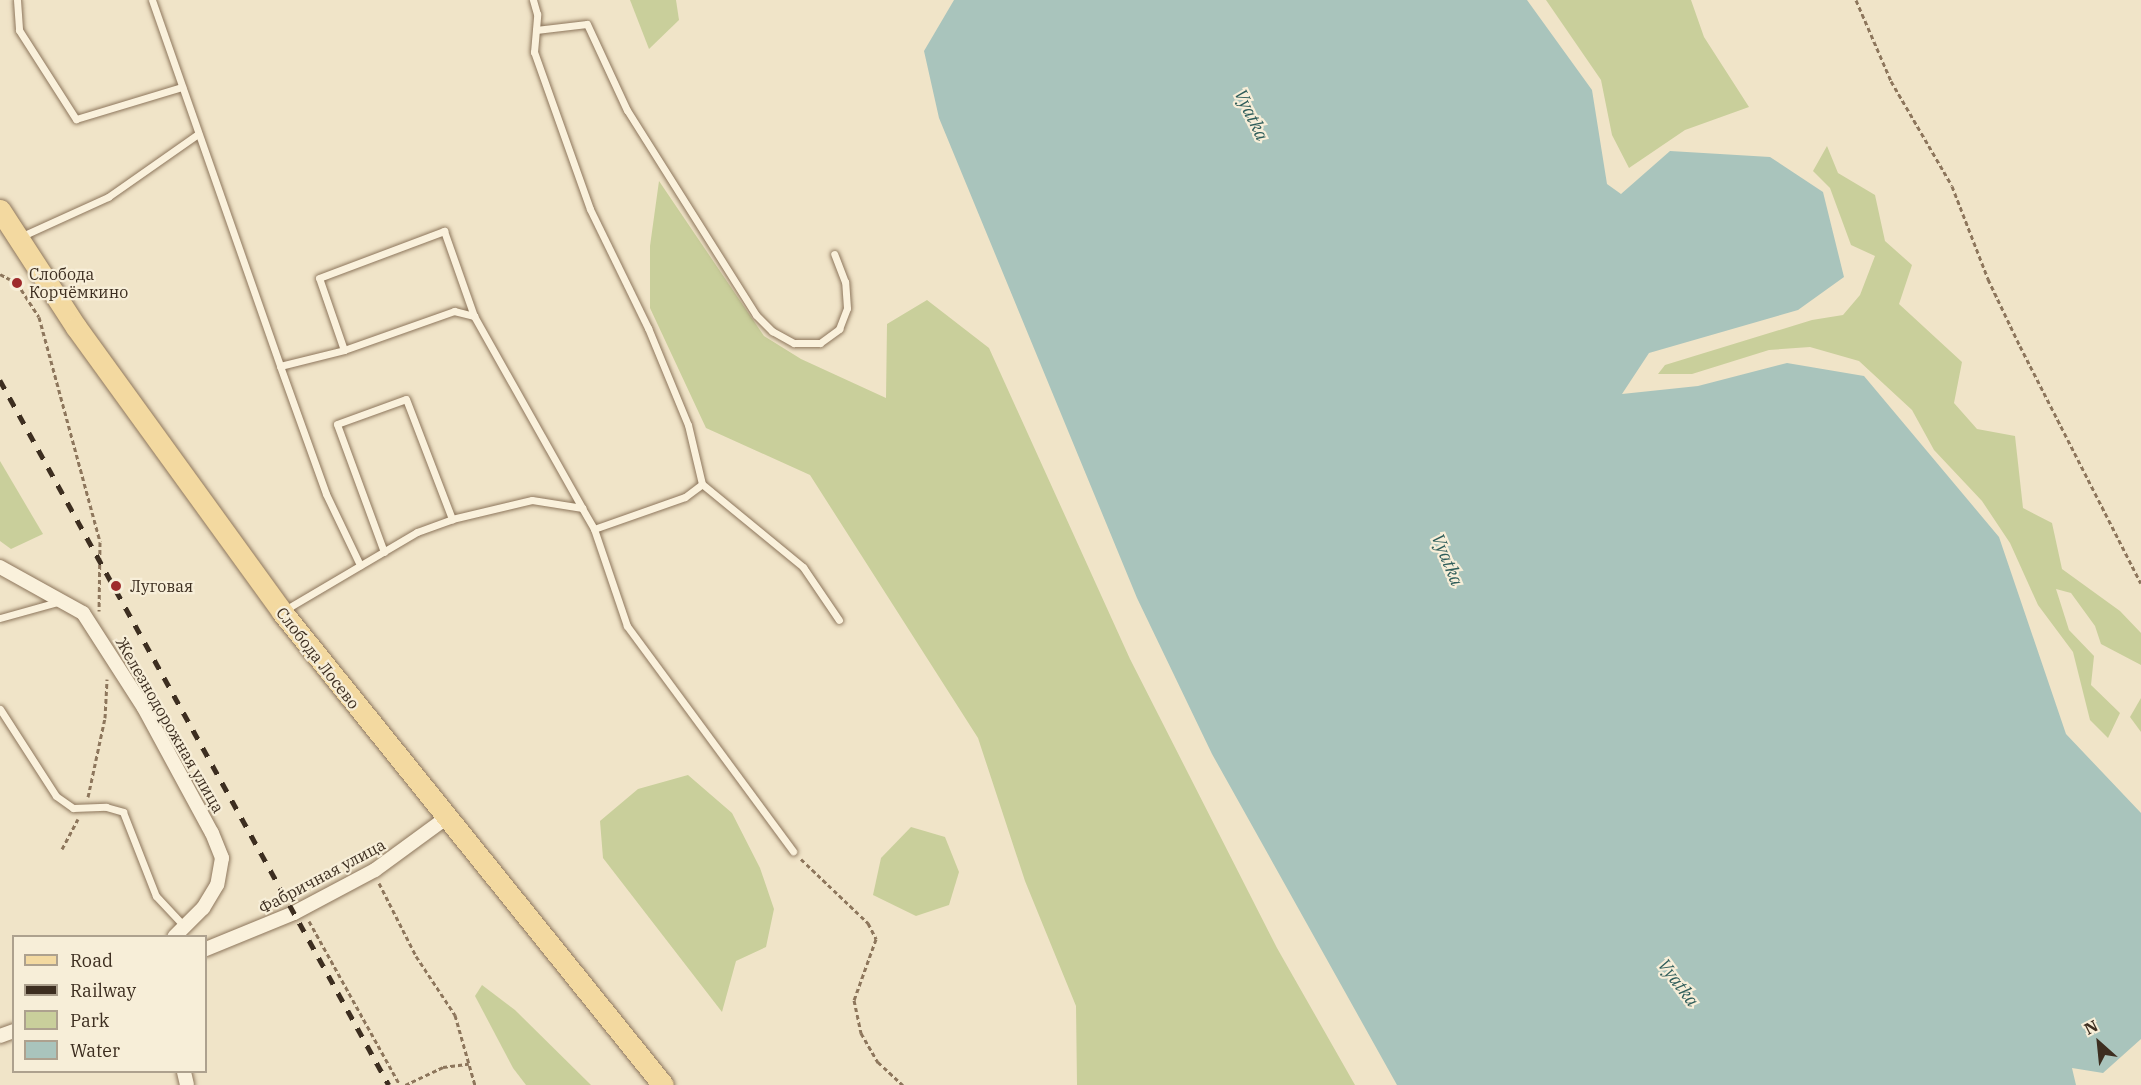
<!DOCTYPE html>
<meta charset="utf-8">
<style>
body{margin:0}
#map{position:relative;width:2141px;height:1085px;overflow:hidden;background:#f0e4c8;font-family:"IBM Plex Serif",serif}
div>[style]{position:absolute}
.green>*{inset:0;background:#c9cf9b}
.water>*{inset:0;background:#a9c4bc}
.path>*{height:3px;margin-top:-1.5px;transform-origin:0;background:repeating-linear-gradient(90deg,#8d765c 0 4.5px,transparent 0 7.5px)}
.roads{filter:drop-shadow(0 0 2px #8d765c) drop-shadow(0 0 2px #8d765c)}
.lane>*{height:7px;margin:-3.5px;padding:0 3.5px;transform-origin:3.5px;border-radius:3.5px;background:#faf1dc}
.street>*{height:14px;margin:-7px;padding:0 7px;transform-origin:7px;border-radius:7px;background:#faf1dc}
.primary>*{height:21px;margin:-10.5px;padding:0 10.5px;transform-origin:10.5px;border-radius:10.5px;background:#f3d9a0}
.rail>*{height:4.5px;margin-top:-2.25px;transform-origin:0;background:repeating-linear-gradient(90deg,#3d2e20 0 10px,transparent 0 20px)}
.dots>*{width:16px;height:16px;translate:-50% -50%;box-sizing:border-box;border:3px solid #f7eed8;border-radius:50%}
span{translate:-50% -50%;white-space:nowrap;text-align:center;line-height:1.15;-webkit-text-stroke:4.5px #f7eed8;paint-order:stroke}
.poi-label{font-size:16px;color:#3d2e20}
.left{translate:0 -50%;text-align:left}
.street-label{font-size:16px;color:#3d2e20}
.water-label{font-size:18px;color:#2f5d5a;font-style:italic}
.legend{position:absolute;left:12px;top:935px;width:195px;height:138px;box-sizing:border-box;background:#f7eed8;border:2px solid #ada18e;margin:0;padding:8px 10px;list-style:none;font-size:18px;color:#3d2e20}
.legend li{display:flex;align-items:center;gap:12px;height:30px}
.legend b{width:30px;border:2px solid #ada18e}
.north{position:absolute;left:2069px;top:1013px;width:60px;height:60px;-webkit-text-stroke:4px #f7eed8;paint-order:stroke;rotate:333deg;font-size:16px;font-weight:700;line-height:24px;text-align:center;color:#3d2e20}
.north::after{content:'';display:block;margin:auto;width:21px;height:27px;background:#3d2e20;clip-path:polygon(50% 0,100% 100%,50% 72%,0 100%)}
</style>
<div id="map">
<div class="green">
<i style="clip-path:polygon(630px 0,676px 0,679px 20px,649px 49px)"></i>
<i style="clip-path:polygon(1546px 0,1691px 0,1704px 37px,1749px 107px,1685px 130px,1629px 168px,1612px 135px,1601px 80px)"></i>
<i style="clip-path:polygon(1827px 146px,1838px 173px,1875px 195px,1885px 241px,1912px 265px,1899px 304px,1962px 362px,1954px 403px,1977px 429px,2015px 436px,2023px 508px,2052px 523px,2062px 569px,2120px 611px,2141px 633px,2141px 691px,2141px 665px,2101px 644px,2095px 626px,2071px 593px,2056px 589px,2069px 630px,2094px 656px,2091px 685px,2120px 713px,2108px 738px,2090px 720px,2073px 652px,2038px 605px,2010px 543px,1982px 501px,1934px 450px,1912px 410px,1859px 361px,1810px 347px,1769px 350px,1692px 374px,1658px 374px,1665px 365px,1812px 320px,1843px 315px,1860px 295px,1875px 256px,1851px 245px,1830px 188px,1813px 171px)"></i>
<i style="clip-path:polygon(659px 181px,764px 336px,801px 359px,886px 398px,887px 324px,927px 300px,989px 348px,1130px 659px,1277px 948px,1355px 1085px,1077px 1085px,1076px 1006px,1025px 881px,978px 738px,810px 475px,706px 428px,650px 308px,650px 246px)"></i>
<i style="clip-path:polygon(0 461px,43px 534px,11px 549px,0 541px)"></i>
<i style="clip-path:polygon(2141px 698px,2141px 732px,2130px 717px)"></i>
<i style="clip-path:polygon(688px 775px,732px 813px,760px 868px,774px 909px,766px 947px,736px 961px,722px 1012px,603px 858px,600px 821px,638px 789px)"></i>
<i style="clip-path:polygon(911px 827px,945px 837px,959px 872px,949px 905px,916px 916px,873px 895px,881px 858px)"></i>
<i style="clip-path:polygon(482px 985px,515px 1010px,591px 1085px,526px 1085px,513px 1068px,475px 996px)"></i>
</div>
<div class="water">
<i style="clip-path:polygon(954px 0,1527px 0,1592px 90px,1607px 184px,1621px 194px,1670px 151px,1770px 157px,1823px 192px,1844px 277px,1798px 310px,1649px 353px,1622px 394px,1698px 386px,1787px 363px,1864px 376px,1999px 537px,2066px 734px,2141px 813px,2141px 1039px,2103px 1073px,2072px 1068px,2076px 1085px,1397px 1085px,1212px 754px,1137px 598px,939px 118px,924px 51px)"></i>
</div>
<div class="path">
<i style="left:1856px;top:0;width:88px;rotate:66.6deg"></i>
<i style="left:1891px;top:81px;width:121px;rotate:59.8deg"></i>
<i style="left:1952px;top:186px;width:100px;rotate:68.8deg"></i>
<i style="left:1988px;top:279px;width:74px;rotate:64.5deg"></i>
<i style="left:2020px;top:346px;width:266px;rotate:63deg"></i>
<i style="left:0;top:274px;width:19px;rotate:28deg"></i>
<i style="left:17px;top:283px;width:40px;rotate:57.1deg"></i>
<i style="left:39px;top:317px;width:233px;rotate:74.8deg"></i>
<i style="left:100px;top:542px;width:69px;rotate:90.8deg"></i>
<i style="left:88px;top:797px;width:81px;rotate:-77.9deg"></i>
<i style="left:105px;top:718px;width:39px;rotate:-87deg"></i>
<i style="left:62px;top:849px;width:34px;rotate:-62deg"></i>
<i style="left:801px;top:859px;width:93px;rotate:43.7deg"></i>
<i style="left:868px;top:923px;width:18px;rotate:63deg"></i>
<i style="left:876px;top:939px;width:65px;rotate:109.8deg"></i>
<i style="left:854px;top:1000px;width:34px;rotate:78deg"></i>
<i style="left:861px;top:1033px;width:34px;rotate:60deg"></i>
<i style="left:878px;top:1062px;width:34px;rotate:43deg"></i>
<i style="left:379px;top:883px;width:82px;rotate:63.1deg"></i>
<i style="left:416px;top:956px;width:71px;rotate:56.5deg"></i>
<i style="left:455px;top:1015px;width:73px;rotate:74.1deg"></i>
<i style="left:309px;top:921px;width:188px;rotate:61deg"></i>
<i style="left:405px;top:1085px;width:42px;rotate:-25.3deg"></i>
<i style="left:443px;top:1067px;width:26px;rotate:-7deg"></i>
</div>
<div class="roads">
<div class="lane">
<i style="left:17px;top:0;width:30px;rotate:86deg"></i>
<i style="left:19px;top:30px;width:106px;rotate:57.4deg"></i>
<i style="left:76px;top:119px;width:111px;rotate:-16.8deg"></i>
<i style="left:152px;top:0;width:388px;rotate:70.7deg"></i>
<i style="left:280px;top:366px;width:66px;rotate:-14deg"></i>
<i style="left:344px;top:350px;width:117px;rotate:-19.5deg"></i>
<i style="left:454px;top:311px;width:21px;rotate:14deg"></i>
<i style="left:474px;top:316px;width:220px;rotate:60.6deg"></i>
<i style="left:536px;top:30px;width:51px;rotate:-6.7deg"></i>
<i style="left:587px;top:24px;width:95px;rotate:65.1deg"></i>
<i style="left:627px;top:110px;width:242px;rotate:57.8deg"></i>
<i style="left:756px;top:315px;width:23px;rotate:45deg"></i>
<i style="left:772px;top:331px;width:25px;rotate:29deg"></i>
<i style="left:794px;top:343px;width:26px"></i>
<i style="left:820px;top:343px;width:24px;rotate:-36deg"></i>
<i style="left:839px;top:329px;width:22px;rotate:-69deg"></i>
<i style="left:847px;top:308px;width:26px;rotate:-94deg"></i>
<i style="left:845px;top:282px;width:30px;rotate:-111deg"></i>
<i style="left:20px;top:237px;width:97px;rotate:-24.4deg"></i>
<i style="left:108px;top:197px;width:110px;rotate:-35deg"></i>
<i style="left:344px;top:350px;width:76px;rotate:-109.1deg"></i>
<i style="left:319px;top:278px;width:134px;rotate:-20.6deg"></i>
<i style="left:444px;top:231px;width:90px;rotate:70.6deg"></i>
<i style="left:280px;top:366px;width:136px;rotate:70.2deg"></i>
<i style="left:326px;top:494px;width:79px;rotate:64.4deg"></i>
<i style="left:702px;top:484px;width:131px;rotate:39.4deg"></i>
<i style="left:803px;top:567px;width:64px;rotate:55.8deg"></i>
<i style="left:594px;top:529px;width:102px;rotate:71.2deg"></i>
<i style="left:627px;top:626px;width:280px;rotate:53.6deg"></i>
<i style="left:384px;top:552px;width:136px;rotate:-110.2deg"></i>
<i style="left:337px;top:424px;width:73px;rotate:-19.9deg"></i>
<i style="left:406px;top:399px;width:129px;rotate:69deg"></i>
<i style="left:283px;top:611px;width:156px;rotate:-30.5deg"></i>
<i style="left:417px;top:532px;width:37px;rotate:-20deg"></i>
<i style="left:452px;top:519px;width:82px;rotate:-13.4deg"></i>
<i style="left:532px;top:500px;width:51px;rotate:9.1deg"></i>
<i style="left:582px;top:508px;width:24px;rotate:60deg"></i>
<i style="left:594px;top:529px;width:96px;rotate:-19.4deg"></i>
<i style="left:685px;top:497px;width:21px;rotate:-37deg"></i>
<i style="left:702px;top:484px;width:61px;rotate:-103.3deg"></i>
<i style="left:688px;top:425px;width:105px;rotate:-112.4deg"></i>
<i style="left:648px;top:328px;width:132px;rotate:-116deg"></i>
<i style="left:590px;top:209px;width:167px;rotate:-109.6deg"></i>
<i style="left:534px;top:52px;width:38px;rotate:-85deg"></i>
<i style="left:537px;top:14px;width:15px;rotate:-106deg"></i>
<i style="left:0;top:618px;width:63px;rotate:-15.6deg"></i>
<i style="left:0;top:709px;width:103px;rotate:57.2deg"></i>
<i style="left:56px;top:796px;width:21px;rotate:35deg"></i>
<i style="left:73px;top:808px;width:33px;rotate:-2deg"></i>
<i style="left:106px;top:807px;width:18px;rotate:16deg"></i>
<i style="left:123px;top:812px;width:90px;rotate:68.6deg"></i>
<i style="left:156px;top:896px;width:41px;rotate:47deg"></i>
</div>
<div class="street">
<i style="left:0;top:567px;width:95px;rotate:29deg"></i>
<i style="left:83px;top:613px;width:113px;rotate:57.3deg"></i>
<i style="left:144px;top:708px;width:142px;rotate:61.5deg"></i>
<i style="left:212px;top:833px;width:27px;rotate:68deg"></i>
<i style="left:222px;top:858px;width:27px;rotate:100deg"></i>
<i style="left:217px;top:885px;width:27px;rotate:121deg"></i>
<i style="left:203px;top:908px;width:40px;rotate:135deg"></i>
<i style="left:206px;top:949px;width:95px;rotate:-22.2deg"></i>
<i style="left:294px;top:913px;width:92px;rotate:-28deg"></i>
<i style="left:375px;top:870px;width:88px;rotate:-36.2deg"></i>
<i style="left:0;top:1036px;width:15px;rotate:-20deg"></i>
<i style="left:184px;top:1072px;width:13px;rotate:77deg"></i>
</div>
<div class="primary">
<i style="left:0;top:210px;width:140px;rotate:57deg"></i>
<i style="left:76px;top:327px;width:352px;rotate:54.1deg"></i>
<i style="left:282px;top:612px;width:607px;rotate:51.15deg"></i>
</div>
</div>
<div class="rail">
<i style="left:0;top:380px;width:805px;rotate:61.11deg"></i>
</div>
<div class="dots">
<i style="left:17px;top:283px;background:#9e2a2b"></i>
<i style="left:116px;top:586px;background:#9e2a2b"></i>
</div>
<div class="poi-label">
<span class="left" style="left:29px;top:283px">Слобода<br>Корчёмкино</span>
<span class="left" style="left:130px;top:586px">Луговая</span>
</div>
<div class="street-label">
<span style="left:318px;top:658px;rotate:52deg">Слобода Лосево</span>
<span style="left:170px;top:725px;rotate:60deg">Железнодорожная улица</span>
<span style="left:322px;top:876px;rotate:-28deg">Фабричная улица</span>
</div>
<div class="water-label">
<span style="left:1251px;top:115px;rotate:64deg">Vyatka</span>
<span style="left:1447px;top:560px;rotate:67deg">Vyatka</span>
<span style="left:1678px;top:983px;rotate:53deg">Vyatka</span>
</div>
<ul class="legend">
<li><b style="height:8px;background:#f3d9a0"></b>Road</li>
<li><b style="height:8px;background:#3d2e20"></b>Railway</li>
<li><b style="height:16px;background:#c9cf9b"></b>Park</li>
<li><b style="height:16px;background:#a9c4bc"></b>Water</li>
</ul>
<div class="north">N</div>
</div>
